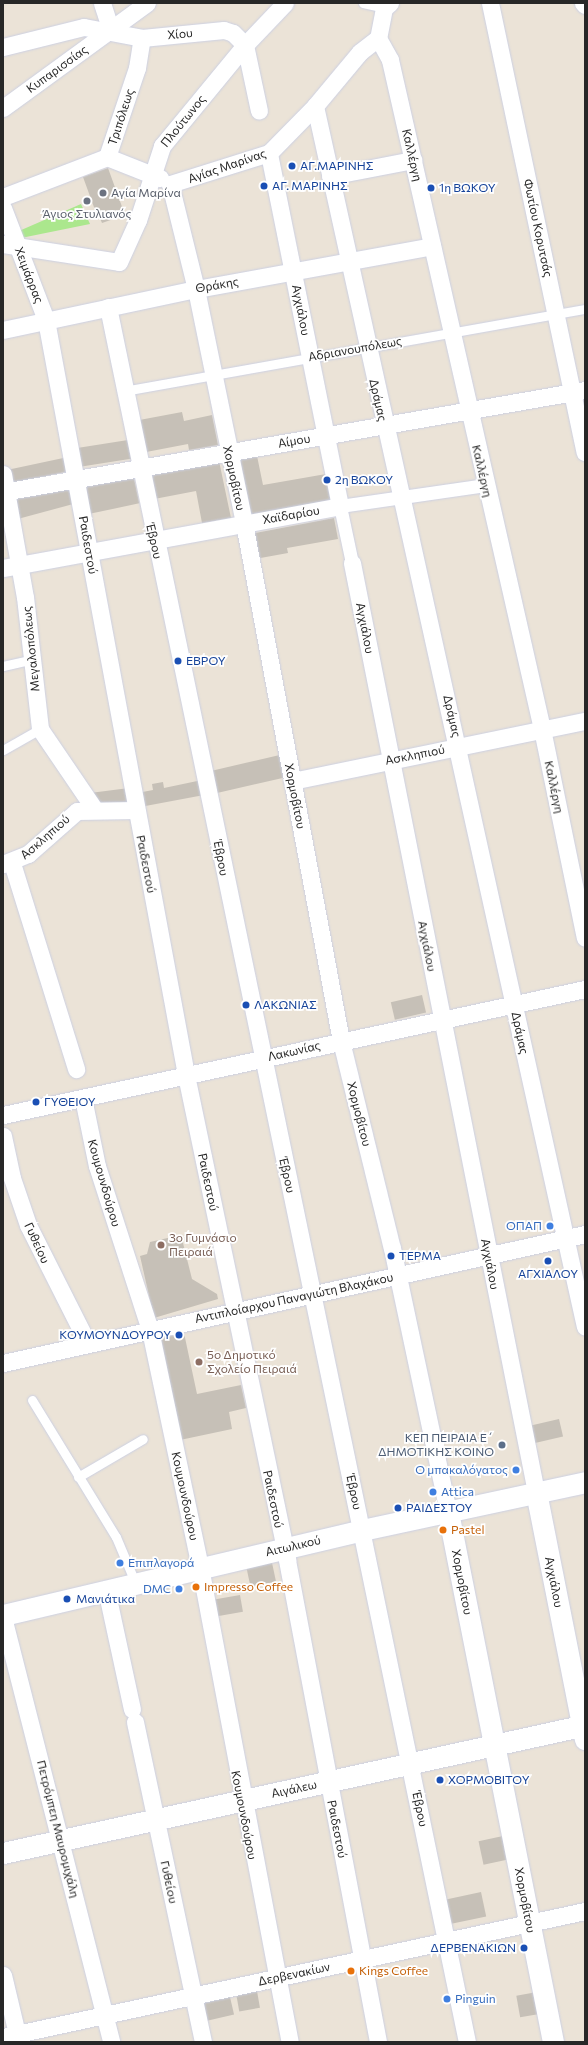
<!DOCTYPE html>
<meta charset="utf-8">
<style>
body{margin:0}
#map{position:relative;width:588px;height:2045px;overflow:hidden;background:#ebe3d7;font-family:Commissioner,sans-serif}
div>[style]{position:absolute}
.green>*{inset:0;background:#abe78d}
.building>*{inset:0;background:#c6c0b7;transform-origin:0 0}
.roads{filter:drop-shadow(0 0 1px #ccd0e2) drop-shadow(0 0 1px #ccd0e2)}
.service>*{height:9px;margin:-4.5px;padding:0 4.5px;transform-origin:4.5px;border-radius:4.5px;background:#fff}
.pedestrian>*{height:13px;margin:-6.5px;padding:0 6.5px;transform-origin:6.5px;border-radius:6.5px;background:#fff}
.minor>*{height:17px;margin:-8.5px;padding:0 8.5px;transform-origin:8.5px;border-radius:8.5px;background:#fff}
.tertiary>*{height:21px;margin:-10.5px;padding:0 10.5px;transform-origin:10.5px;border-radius:10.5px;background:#fff}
.dots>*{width:11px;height:11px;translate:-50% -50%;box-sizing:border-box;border:2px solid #fff;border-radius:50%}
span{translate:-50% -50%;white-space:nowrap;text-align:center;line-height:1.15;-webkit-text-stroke:3.5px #fff;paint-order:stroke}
.street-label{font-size:12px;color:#272727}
.transit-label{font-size:12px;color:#164399}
.left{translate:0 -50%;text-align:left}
.right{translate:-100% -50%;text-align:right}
.worship-label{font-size:12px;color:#5b616d}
.shop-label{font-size:12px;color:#366cbe}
.education-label{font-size:12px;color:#785e54}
.service-label{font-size:12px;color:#4e5e75}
.food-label{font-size:12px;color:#c56008}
.frame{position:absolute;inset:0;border:4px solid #272727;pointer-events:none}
</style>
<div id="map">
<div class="green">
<i style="clip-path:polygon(81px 204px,90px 224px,21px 238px,19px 231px)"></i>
</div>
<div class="building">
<i style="clip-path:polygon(108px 168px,125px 215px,102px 223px,99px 216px,93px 218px,91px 212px,95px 210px,83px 177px)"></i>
<i style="clip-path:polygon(182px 412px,184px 421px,212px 415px,218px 445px,189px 450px,188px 444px,141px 453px,134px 421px)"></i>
<i style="left:128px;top:440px;width:19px;height:53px;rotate:81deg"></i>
<i style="clip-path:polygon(256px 451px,263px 485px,326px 474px,331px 500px,247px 517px,235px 455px)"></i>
<i style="clip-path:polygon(218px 456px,231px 518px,202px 523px,196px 491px,149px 500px,144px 471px)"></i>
<i style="left:68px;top:457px;width:14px;height:60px;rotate:78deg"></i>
<i style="left:133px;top:474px;width:30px;height:53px;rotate:78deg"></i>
<i style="clip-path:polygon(74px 486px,77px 503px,14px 520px,10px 498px)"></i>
<i style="clip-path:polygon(334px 518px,338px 539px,287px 548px,288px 553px,255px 559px,250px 534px)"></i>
<i style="left:284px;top:754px;width:23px;height:74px;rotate:77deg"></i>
<i style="clip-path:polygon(202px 780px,204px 795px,140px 807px,137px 793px,153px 790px,152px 784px,163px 782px,164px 788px)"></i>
<i style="clip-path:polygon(129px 788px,132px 806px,100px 807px,90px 793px)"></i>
<i style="left:422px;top:995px;width:18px;height:32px;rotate:77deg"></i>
<i style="clip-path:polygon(181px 1235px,192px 1279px,217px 1294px,218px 1299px,154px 1318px,140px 1256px,147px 1254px,150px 1242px)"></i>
<i style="clip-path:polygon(184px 1333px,197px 1394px,241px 1385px,246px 1408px,229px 1412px,232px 1429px,180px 1440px,158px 1339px)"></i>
<i style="left:559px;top:1419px;width:18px;height:31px;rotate:77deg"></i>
<i style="left:271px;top:1558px;width:24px;height:26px;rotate:78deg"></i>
<i style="left:240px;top:1595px;width:17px;height:29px;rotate:80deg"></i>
<i style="left:503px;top:1836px;width:24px;height:25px;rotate:78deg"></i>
<i style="left:481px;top:1892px;width:25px;height:38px;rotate:78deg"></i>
<i style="left:257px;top:1991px;width:17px;height:21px;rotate:80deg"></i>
<i style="left:537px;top:1992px;width:22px;height:21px;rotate:80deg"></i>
<i style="left:230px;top:1997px;width:18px;height:32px;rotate:77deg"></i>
</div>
<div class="roads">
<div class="service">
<i style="left:363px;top:3px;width:22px;rotate:13deg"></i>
<i style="left:124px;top:391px;width:468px;rotate:-10.1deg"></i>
<i style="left:3px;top:666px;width:31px;rotate:-13deg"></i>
<i style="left:3px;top:750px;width:43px;rotate:-29.6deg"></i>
<i style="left:32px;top:1400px;width:161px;rotate:58.5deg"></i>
<i style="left:116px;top:1537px;width:49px;rotate:67.1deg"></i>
<i style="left:78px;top:1477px;width:75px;rotate:-30.3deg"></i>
</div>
<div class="pedestrian">
<i style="left:352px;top:563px;width:58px;rotate:-101.9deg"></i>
<i style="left:340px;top:506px;width:147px;rotate:-8.2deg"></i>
</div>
<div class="minor">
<i style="left:102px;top:3px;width:28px;rotate:72deg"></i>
<i style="left:390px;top:3px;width:8px;rotate:140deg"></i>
<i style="left:384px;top:8px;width:31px;rotate:101deg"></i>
<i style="left:378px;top:38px;width:25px;rotate:61deg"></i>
<i style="left:390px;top:60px;width:686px;rotate:77.2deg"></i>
<i style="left:542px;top:729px;width:213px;rotate:78.4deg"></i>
<i style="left:490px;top:3px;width:459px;rotate:78.1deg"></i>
<i style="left:583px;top:3px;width:3px;rotate:45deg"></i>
<i style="left:3px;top:47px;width:83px;rotate:-13.9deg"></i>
<i style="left:84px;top:27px;width:59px;rotate:10.7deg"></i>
<i style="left:142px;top:38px;width:82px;rotate:-5.6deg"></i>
<i style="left:224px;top:30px;width:9px;rotate:18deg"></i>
<i style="left:233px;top:33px;width:17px;rotate:45deg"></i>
<i style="left:245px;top:45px;width:67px;rotate:78deg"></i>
<i style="left:315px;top:106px;width:1250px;rotate:77.53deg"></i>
<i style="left:3px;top:108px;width:178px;rotate:-36.1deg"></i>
<i style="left:107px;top:157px;width:94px;rotate:-71.4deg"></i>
<i style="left:137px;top:68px;width:30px;rotate:-81deg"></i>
<i style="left:330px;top:176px;width:85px;rotate:-10.9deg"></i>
<i style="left:170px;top:184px;width:108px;rotate:76.1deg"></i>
<i style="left:196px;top:289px;width:239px;rotate:78.4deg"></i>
<i style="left:244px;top:523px;width:527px;rotate:79.39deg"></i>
<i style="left:341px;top:1041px;width:213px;rotate:76.2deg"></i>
<i style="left:392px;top:1248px;width:270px;rotate:78deg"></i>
<i style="left:170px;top:184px;width:104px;rotate:-17.4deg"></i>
<i style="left:269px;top:153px;width:66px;rotate:-45.6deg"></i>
<i style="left:315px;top:106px;width:70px;rotate:-50.2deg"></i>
<i style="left:360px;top:52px;width:23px;rotate:-38deg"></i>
<i style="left:3px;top:197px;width:111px;rotate:-21deg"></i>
<i style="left:107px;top:157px;width:57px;rotate:21.6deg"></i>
<i style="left:3px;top:208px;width:120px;rotate:69deg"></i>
<i style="left:46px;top:320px;width:768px;rotate:79.49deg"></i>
<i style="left:186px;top:1075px;width:495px;rotate:78.2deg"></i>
<i style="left:287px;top:1560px;width:491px;rotate:79.3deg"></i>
<i style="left:3px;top:244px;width:117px;rotate:8.8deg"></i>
<i style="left:119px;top:262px;width:46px;rotate:-65.7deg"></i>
<i style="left:138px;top:220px;width:78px;rotate:-72deg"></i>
<i style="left:162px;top:146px;width:131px;rotate:-50.6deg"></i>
<i style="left:245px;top:45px;width:58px;rotate:-46.4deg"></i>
<i style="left:108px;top:307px;width:1772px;rotate:78.31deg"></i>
<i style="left:3px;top:330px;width:197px;rotate:-12deg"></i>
<i style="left:196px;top:289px;width:240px;rotate:-10.3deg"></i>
<i style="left:3px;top:474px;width:125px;rotate:79.9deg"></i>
<i style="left:25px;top:597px;width:133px;rotate:83.5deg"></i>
<i style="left:40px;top:729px;width:98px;rotate:55.8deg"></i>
<i style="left:3px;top:492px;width:591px;rotate:-9.94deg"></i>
<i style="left:352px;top:563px;width:947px;rotate:78.8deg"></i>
<i style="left:3px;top:568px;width:343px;rotate:-10.4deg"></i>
<i style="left:340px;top:506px;width:360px;rotate:-101.4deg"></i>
<i style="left:292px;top:781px;width:299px;rotate:-11.6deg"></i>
<i style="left:12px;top:863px;width:216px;rotate:72.7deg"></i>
<i style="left:3px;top:864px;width:27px;rotate:-22deg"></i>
<i style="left:28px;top:854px;width:65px;rotate:-41.3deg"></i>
<i style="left:77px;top:811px;width:59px;rotate:-1deg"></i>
<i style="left:83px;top:1098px;width:69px;rotate:78.4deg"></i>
<i style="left:97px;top:1166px;width:172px;rotate:72.1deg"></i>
<i style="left:150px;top:1330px;width:242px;rotate:78.1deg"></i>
<i style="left:200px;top:1567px;width:483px;rotate:79.3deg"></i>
<i style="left:3px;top:1115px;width:595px;rotate:-12.22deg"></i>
<i style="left:3px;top:1136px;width:43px;rotate:77.9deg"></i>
<i style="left:12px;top:1178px;width:50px;rotate:71.2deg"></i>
<i style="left:28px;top:1225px;width:133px;rotate:63.2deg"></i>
<i style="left:3px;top:1363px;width:596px;rotate:-12.5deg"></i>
<i style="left:106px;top:1589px;width:123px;rotate:77.8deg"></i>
<i style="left:3px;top:1617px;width:439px;rotate:75.7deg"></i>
<i style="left:135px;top:1722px;width:327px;rotate:78deg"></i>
<i style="left:3px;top:1975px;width:69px;rotate:76.6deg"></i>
<i style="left:3px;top:2037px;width:595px;rotate:-12.22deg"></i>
</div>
<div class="tertiary">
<i style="left:536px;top:1492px;width:252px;rotate:78.8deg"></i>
<i style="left:448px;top:1512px;width:540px;rotate:78.79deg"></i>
<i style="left:3px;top:1615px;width:369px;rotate:-13.3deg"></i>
<i style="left:362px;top:1530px;width:228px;rotate:-12.1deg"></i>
<i style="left:3px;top:1853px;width:596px;rotate:-12.4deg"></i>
</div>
</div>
<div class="dots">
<i style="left:292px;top:166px;background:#1a4fb4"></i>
<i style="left:264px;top:186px;background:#1a4fb4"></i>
<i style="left:431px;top:188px;background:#1a4fb4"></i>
<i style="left:103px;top:193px;background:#6b7280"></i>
<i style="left:87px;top:201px;background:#6b7280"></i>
<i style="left:327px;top:480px;background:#1a4fb4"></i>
<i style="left:178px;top:661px;background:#1a4fb4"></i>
<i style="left:246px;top:1005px;background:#1a4fb4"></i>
<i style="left:36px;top:1102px;background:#1a4fb4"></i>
<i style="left:550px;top:1226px;background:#3f7fe0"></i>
<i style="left:161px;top:1245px;background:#8d6e63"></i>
<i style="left:391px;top:1256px;background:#1a4fb4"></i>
<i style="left:548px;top:1261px;background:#1a4fb4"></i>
<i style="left:179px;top:1335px;background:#1a4fb4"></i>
<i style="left:199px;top:1362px;background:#8d6e63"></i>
<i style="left:502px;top:1445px;background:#5c6f8a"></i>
<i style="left:516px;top:1470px;background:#3f7fe0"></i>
<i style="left:433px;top:1492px;background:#3f7fe0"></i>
<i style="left:398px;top:1508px;background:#1a4fb4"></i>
<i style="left:443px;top:1530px;background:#e8710a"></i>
<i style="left:120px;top:1563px;background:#3f7fe0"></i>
<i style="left:196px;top:1587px;background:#e8710a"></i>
<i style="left:179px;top:1589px;background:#3f7fe0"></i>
<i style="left:67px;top:1599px;background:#1a4fb4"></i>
<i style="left:440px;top:1780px;background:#1a4fb4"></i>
<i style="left:524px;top:1948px;background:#1a4fb4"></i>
<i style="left:351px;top:1971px;background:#e8710a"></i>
<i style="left:447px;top:1999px;background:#3f7fe0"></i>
</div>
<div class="street-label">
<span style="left:180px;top:34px;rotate:-5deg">Χίου</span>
<span style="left:57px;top:69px;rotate:-36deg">Κυπαρισσίας</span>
<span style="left:121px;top:117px;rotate:-72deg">Τριπόλεως</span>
<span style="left:183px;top:121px;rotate:-51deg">Πλούτωνος</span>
<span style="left:412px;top:155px;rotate:77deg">Καλλέργη</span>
<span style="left:227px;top:166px;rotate:-19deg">Αγίας Μαρίνας</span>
<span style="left:538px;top:228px;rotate:78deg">Φωτίου Κορυτσάς</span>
<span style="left:29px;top:275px;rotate:69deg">Χειμάρρας</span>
<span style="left:217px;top:285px;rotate:-10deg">Θράκης</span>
<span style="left:301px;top:310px;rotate:79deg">Αγχιάλου</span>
<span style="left:355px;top:349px;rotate:-10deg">Αδριανουπόλεως</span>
<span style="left:378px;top:400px;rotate:77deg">Δράμας</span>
<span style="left:294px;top:441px;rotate:-10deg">Αίμου</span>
<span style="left:482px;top:471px;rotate:77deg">Καλλέργη</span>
<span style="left:234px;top:478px;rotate:78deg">Χορμοβίτου</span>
<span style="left:291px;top:515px;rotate:-10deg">Χαϊδαρίου</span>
<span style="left:154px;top:541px;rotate:77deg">Έβρου</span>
<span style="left:88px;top:545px;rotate:80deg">Ραιδεστού</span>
<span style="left:365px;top:628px;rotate:79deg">Αγχιάλου</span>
<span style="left:31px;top:649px;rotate:-96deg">Μεγαλοπόλεως</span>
<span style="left:452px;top:716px;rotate:77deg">Δράμας</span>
<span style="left:415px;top:755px;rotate:-11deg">Ασκληπιού</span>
<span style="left:554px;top:787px;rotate:78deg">Καλλέργη</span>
<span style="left:295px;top:796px;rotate:79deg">Χορμοβίτου</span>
<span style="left:45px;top:837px;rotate:-41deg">Ασκληπιού</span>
<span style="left:221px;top:858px;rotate:79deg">Έβρου</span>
<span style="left:146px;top:864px;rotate:79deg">Ραιδεστού</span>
<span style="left:427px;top:946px;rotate:79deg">Αγχιάλου</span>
<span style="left:520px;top:1033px;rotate:78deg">Δράμας</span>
<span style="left:294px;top:1051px;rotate:-13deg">Λακωνίας</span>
<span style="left:359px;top:1114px;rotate:76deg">Χορμοβίτου</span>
<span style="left:287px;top:1175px;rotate:77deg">Έβρου</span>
<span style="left:208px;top:1182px;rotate:78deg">Ραιδεστού</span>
<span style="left:104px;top:1183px;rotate:74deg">Κουμουνδούρου</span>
<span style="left:37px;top:1243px;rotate:65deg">Γυθείου</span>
<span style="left:490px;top:1264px;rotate:79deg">Αγχιάλου</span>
<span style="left:294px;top:1298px;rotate:-12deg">Αντιπλοίαρχου Παναγιώτη Βλαχάκου</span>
<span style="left:354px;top:1492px;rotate:78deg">Έβρου</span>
<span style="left:185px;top:1496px;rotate:78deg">Κουμουνδούρου</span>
<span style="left:273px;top:1499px;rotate:78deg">Ραιδεστού</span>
<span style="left:293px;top:1546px;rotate:-13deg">Αιτωλικού</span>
<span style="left:462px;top:1582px;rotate:79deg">Χορμοβίτου</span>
<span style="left:554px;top:1582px;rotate:79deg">Αγχιάλου</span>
<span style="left:294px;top:1789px;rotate:-12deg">Αιγάλεω</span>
<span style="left:420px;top:1809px;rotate:78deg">Έβρου</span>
<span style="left:244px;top:1815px;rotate:79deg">Κουμουνδούρου</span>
<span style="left:58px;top:1829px;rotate:76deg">Πετρόμπεη Μαυρομιχάλη</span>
<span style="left:337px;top:1829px;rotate:79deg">Ραιδεστού</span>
<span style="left:169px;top:1882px;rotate:78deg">Γυθείου</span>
<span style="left:525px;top:1900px;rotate:79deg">Χορμοβίτου</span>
<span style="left:294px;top:1974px;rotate:-12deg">Δερβενακίων</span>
</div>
<div class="transit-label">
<span class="left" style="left:300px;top:166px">ΑΓ.ΜΑΡΙΝΗΣ</span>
<span class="left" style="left:272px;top:186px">ΑΓ. ΜΑΡΙΝΗΣ</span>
<span class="left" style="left:439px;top:188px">1η ΒΩΚΟΥ</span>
<span class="left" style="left:335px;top:480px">2η ΒΩΚΟΥ</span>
<span class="left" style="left:186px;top:661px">ΕΒΡΟΥ</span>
<span class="left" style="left:254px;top:1005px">ΛΑΚΩΝΙΑΣ</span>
<span class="left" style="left:44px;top:1102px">ΓΥΘΕΙΟΥ</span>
<span class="left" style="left:399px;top:1256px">ΤΕΡΜΑ</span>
<span style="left:548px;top:1274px">ΑΓΧΙΑΛΟΥ</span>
<span class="right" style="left:171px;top:1335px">ΚΟΥΜΟΥΝΔΟΥΡΟΥ</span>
<span class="left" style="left:406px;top:1508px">ΡΑΙΔΕΣΤΟΥ</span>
<span class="left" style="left:76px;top:1599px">Μανιάτικα</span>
<span class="left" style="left:448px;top:1780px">ΧΟΡΜΟΒΙΤΟΥ</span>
<span class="right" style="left:516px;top:1948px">ΔΕΡΒΕΝΑΚΙΩΝ</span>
</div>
<div class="worship-label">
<span class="left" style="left:111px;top:193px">Αγία Μαρίνα</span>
<span style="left:87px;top:214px">Άγιος Στυλιανός</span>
</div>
<div class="shop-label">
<span class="right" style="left:542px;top:1226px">ΟΠΑΠ</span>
<span class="right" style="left:508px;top:1470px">Ο μπακαλόγατος</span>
<span class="left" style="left:441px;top:1492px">Attica</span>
<span class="left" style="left:128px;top:1563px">Επιπλαγορά</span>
<span class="right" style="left:171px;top:1589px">DMC</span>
<span class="left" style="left:455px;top:1999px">Pinguin</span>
</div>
<div class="education-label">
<span class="left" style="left:169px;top:1245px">3ο Γυμνάσιο<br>Πειραιά</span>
<span class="left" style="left:207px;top:1362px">5ο Δημοτικό<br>Σχολείο Πειραιά</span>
</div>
<div class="service-label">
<span class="right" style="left:494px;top:1445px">ΚΕΠ ΠΕΙΡΑΙΑ Ε΄<br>ΔΗΜΟΤΙΚΗΣ ΚΟΙΝΟ</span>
</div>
<div class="food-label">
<span class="left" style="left:451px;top:1530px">Pastel</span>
<span class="left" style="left:204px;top:1587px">Impresso Coffee</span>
<span class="left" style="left:359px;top:1971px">Kings Coffee</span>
</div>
<div class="frame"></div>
</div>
